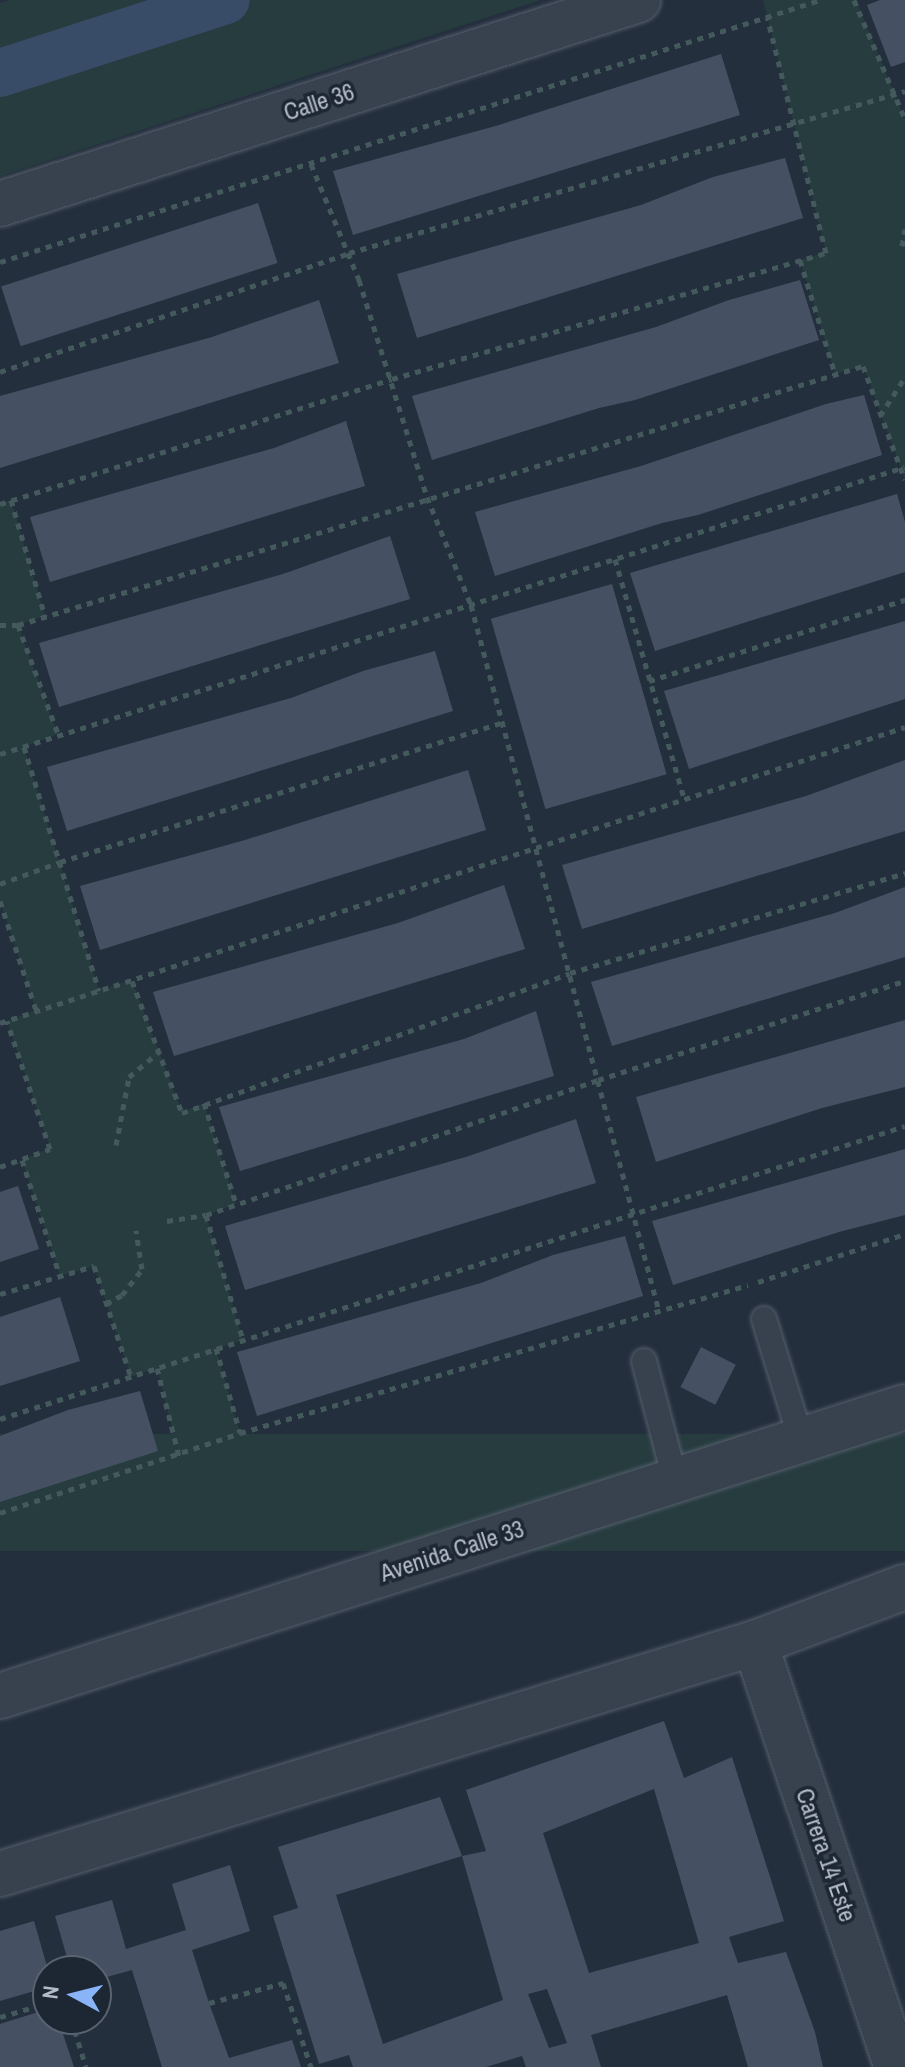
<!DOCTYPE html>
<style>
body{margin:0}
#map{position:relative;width:905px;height:2067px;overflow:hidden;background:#242f3e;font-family:"Archivo Narrow",sans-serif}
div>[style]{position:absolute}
.green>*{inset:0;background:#263c3f;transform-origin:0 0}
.canal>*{height:48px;margin:-24px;padding:0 24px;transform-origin:24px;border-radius:24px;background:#394c67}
.building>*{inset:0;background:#455162;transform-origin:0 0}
.path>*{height:5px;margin-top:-2.5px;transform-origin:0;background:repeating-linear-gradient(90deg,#44595c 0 6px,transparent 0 12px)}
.roads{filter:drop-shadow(0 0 2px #565f6c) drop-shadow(0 0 2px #565f6c)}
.service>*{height:24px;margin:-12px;padding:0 12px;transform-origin:12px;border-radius:12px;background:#38414e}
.minor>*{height:44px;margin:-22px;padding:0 22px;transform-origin:22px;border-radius:22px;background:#38414e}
.tertiary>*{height:44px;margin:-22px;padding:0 22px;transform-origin:22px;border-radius:22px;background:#38414e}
span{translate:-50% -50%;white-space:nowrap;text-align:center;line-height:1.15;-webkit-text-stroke:7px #1d2633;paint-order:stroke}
.street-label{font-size:24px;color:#b4bcc9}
.north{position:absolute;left:32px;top:1955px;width:80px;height:80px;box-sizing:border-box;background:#1d2633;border:2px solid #59626f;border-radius:50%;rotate:277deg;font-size:22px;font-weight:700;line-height:32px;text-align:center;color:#b4bcc9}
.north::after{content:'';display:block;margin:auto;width:28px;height:36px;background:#8ab4f8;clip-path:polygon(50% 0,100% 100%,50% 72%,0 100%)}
</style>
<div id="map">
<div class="green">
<i style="clip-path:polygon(9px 0,541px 0,0 176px,0 3px)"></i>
<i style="clip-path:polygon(763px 0,856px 0,905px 119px,905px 480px,863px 366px,835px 374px,800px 260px,826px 252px)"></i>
<i style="clip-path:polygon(11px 500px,45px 616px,18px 625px,58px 734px,24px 747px,99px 990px,132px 980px,182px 1112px,204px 1103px,236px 1204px,206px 1215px,243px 1340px,216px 1349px,240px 1433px,179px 1456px,157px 1368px,131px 1377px,94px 1266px,60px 1276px,22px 1160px,50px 1148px,7px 1021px,36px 1010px,0 901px,0 504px)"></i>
<i style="left:905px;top:1434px;width:117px;height:950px;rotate:90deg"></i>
</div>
<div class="canal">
<i style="left:0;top:73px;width:237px;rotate:-17.9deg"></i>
</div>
<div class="building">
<i style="clip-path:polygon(880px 0,905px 0,905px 62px,891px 67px,867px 5px)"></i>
<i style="clip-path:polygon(721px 54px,740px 115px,353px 235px,333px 171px,499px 125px)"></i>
<i style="clip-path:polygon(785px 158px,803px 218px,417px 338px,397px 274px,641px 205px,713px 177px)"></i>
<i style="left:258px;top:203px;width:63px;height:270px;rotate:72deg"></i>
<i style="clip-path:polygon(800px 280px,819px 340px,635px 400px,599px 408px,432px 460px,412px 396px,656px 327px,729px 300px)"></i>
<i style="clip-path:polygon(319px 300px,339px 363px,0 468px,0 396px,212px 337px)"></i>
<i style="clip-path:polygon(864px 395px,882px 455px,698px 515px,662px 523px,495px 576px,475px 512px,641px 466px,826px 404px)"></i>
<i style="clip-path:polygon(346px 421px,365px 486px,50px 582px,30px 517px,274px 448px)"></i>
<i style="clip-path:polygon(897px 494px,905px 522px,905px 572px,655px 651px,630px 573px)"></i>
<i style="clip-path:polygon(390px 536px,410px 599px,59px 707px,39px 643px,283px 574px)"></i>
<i style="left:612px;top:584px;width:198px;height:126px;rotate:74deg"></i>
<i style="clip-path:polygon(905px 621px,905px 699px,689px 769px,664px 691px)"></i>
<i style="clip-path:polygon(435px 651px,453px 711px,67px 831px,47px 767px,291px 698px,363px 671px)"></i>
<i style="clip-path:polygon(905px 760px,905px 831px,582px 929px,562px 865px,806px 796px)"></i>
<i style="clip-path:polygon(468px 770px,486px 830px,100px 950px,80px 886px,245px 840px)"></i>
<i style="clip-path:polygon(504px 885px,525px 949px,174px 1056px,153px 992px,398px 923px)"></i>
<i style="clip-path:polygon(905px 887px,905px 957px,612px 1046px,591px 982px,835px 913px)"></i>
<i style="clip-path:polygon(536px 1011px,554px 1076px,240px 1171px,219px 1107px,464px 1039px)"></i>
<i style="clip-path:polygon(905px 1020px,905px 1087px,822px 1108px,656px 1162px,636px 1097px)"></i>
<i style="clip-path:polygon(576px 1119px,596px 1183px,245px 1290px,225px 1226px,469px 1156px)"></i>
<i style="clip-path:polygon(905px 1149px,905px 1215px,839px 1232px,673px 1285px,652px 1221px)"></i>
<i style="clip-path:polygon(18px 1186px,39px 1249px,0 1262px,0 1192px)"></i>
<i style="clip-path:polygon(625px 1236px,643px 1296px,257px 1416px,237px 1352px,481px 1283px,553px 1255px)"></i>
<i style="clip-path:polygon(60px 1297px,80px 1361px,0 1386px,0 1317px)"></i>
<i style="left:701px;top:1347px;width:39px;height:45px;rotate:27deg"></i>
<i style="clip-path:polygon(140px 1391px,158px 1451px,0 1502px,0 1436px,68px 1410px)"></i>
<i style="clip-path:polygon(evenodd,664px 1721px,684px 1778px,732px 1757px,784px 1921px,729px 1937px,738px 1963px,786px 1952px,815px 2032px,823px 2067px,748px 2067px,727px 1995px,591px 2035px,601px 2067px,526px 2067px,522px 2056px,486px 2067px,353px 2067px,349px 2055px,319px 2064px,273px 1916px,298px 1908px,278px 1847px,440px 1797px,462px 1856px,336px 1895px,383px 2044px,503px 2000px,462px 1856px,486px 1851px,466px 1790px,664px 1721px,654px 1789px,699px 1943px,589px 1973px,543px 1833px,654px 1789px,664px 1721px,547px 1989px,567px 2043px,549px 2048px,528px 1994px,547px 1989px)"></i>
<i style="clip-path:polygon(230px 1865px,250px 1931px,192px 1950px,209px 2003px,229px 2058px,292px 2040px,301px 2067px,162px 2067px,132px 1970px,96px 1980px,96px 1971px,71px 1971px,55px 1916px,112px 1900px,126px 1949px,186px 1930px,172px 1884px)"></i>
<i style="clip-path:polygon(34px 1921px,48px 1970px,48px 1987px,0 2001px,0 1931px)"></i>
<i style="clip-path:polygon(48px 2009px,48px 2019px,58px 2019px,74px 2067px,0 2067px,0 2024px)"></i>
</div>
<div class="path">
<i style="left:854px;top:0;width:129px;rotate:66.8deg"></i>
<i style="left:311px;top:164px;width:126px;rotate:67.5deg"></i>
<i style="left:359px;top:280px;width:227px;rotate:72.6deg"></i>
<i style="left:427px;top:497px;width:117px;rotate:67.8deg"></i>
<i style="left:471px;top:605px;width:731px;rotate:75.09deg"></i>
<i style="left:902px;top:246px;width:17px;rotate:-80deg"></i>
<i style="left:800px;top:260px;width:119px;rotate:72.9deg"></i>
<i style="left:0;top:262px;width:861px;rotate:-17.72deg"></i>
<i style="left:0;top:372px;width:369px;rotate:-18.8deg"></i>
<i style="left:349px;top:253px;width:579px;rotate:-16.24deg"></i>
<i style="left:880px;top:416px;width:46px;rotate:-57.3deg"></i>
<i style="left:11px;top:500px;width:121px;rotate:73.7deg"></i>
<i style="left:0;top:504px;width:411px;rotate:-17.7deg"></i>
<i style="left:392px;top:379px;width:452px;rotate:-16.2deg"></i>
<i style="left:826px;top:253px;width:243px;rotate:-104deg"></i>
<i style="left:615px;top:559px;width:249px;rotate:73.9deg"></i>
<i style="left:0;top:625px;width:18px"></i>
<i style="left:18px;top:625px;width:884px;rotate:-17.04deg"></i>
<i style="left:863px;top:366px;width:121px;rotate:69.8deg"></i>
<i style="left:18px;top:625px;width:116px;rotate:69.8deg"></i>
<i style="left:649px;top:681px;width:269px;rotate:-17.6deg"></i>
<i style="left:24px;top:747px;width:255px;rotate:72.9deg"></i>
<i style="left:0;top:754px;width:949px;rotate:-17.6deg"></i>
<i style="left:0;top:884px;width:64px;rotate:-20.1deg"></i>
<i style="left:60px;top:862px;width:465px;rotate:-17.5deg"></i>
<i style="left:0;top:901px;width:115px;rotate:71.7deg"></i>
<i style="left:132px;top:981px;width:141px;rotate:69.3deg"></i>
<i style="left:182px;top:1113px;width:412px;rotate:-19.8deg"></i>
<i style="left:570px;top:973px;width:350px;rotate:-16.6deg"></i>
<i style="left:0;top:1023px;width:952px;rotate:-18.11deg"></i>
<i style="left:204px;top:1103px;width:106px;rotate:72.4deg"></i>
<i style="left:116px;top:1145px;width:69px;rotate:-79.2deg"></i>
<i style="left:129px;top:1077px;width:39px;rotate:-40deg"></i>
<i style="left:22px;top:1160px;width:122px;rotate:71.9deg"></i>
<i style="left:0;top:1167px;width:53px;rotate:-19.8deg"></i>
<i style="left:50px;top:1149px;width:135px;rotate:-108.6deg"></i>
<i style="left:206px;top:1215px;width:130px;rotate:73.5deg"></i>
<i style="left:167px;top:1221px;width:39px;rotate:-9deg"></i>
<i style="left:206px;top:1215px;width:415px;rotate:-19deg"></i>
<i style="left:598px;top:1080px;width:323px;rotate:-17.9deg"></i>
<i style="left:758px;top:1282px;width:155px;rotate:-18.1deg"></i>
<i style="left:0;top:1294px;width:98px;rotate:-16.6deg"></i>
<i style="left:94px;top:1266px;width:117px;rotate:71.6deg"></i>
<i style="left:106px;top:1304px;width:18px;rotate:-29deg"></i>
<i style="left:122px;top:1295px;width:33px;rotate:-52deg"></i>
<i style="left:142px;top:1269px;width:39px;rotate:-99deg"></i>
<i style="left:216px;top:1348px;width:88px;rotate:74.2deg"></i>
<i style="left:157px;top:1368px;width:91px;rotate:76deg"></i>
<i style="left:0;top:1419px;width:951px;rotate:-17.94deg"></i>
<i style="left:0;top:1513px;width:253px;rotate:-18.4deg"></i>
<i style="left:240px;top:1433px;width:529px;rotate:-16.24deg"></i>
<i style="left:209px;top:2003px;width:77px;rotate:-15.1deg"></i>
<i style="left:283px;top:1983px;width:89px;rotate:71.6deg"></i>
<i style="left:0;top:2017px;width:50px;rotate:-16.3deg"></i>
<i style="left:71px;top:2019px;width:50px;rotate:72.6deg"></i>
</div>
<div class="roads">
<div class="service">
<i style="left:764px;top:1319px;width:126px;rotate:72.9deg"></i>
<i style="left:644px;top:1361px;width:122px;rotate:75.3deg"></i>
</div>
<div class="minor">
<i style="left:0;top:204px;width:670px;rotate:-17.73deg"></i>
<i style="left:755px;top:1643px;width:447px;rotate:71.5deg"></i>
</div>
<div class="tertiary">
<i style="left:0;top:1696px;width:950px;rotate:-17.71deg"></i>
<i style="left:0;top:1874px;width:790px;rotate:-17.01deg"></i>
<i style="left:755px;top:1643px;width:160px;rotate:-20.5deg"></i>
</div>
</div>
<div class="street-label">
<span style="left:319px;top:102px;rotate:-18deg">Calle 36</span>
<span style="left:452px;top:1551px;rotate:-18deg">Avenida Calle 33</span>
<span style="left:826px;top:1855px;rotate:71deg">Carrera 14 Este</span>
</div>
<div class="north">N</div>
</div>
